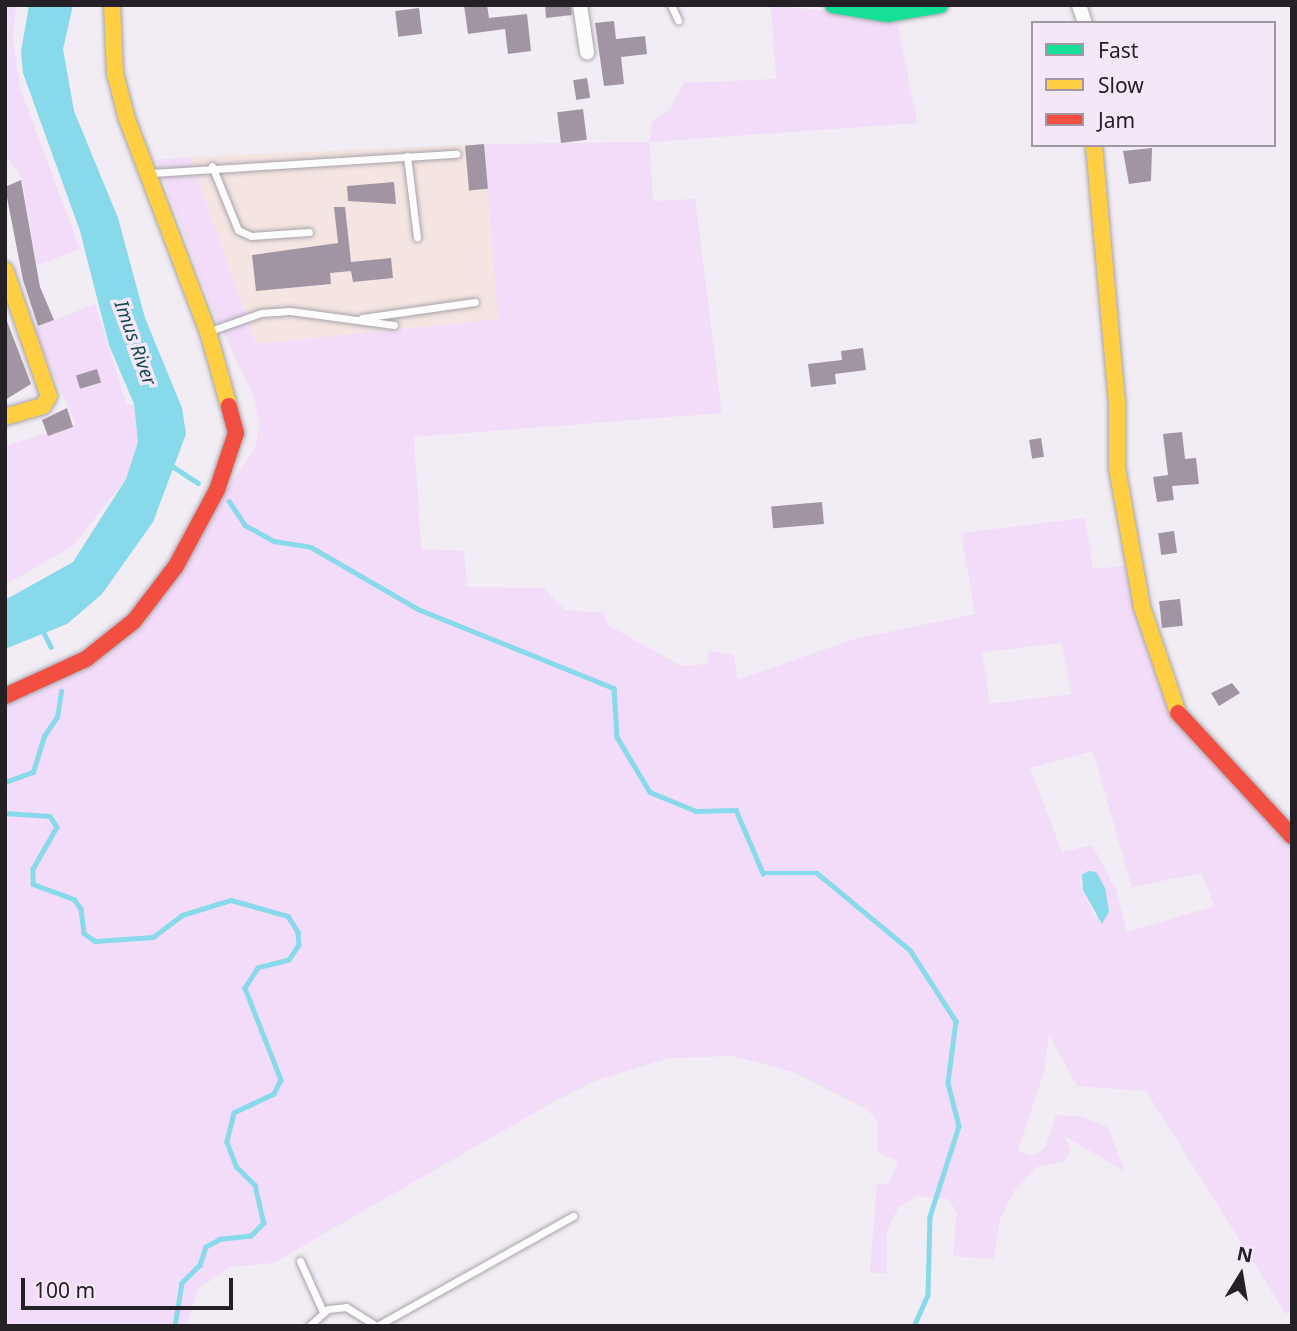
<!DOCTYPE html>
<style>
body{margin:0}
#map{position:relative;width:1297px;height:1331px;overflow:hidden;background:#f2ecf4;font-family:"Noto Sans",sans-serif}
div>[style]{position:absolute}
.industrial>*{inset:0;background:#f4e4e2}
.green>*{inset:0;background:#f2dcf9}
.water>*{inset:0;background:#88d9ea}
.stream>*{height:4.5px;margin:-2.25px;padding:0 2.25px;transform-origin:2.25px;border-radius:2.25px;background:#88d9ea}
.building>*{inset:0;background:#a195a4;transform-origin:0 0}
.roads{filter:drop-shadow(0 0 2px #a8a3a9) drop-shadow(0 0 2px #a8a3a9)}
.lane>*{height:7px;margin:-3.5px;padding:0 3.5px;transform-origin:3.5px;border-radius:3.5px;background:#fdfcfd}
.street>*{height:14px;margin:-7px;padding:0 7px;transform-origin:7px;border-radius:7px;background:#fdfcfd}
.fast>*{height:16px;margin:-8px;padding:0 8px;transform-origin:8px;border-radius:8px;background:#16e098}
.slow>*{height:16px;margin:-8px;padding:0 8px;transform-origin:8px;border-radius:8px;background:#ffcf43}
.jam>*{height:16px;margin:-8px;padding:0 8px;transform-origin:8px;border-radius:8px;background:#f24e42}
span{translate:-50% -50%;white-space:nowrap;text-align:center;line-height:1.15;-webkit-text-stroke:7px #f4e8f8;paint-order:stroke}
.water-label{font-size:19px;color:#154a52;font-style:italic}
.frame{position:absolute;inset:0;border:7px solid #242025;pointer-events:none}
.legend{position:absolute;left:1031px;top:21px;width:245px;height:126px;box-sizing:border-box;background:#f4e8f8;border:2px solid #a198a4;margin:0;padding:9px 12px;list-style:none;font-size:21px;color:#242025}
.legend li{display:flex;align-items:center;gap:14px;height:35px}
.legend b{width:35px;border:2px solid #a198a4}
.north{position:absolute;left:1206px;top:1240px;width:70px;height:70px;-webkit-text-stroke:5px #f4e8f8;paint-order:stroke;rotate:11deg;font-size:19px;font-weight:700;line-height:28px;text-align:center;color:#242025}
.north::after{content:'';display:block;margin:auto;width:24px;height:32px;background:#242025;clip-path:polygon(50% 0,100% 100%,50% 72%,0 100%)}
.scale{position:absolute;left:21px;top:1278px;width:212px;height:32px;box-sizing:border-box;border:4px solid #242025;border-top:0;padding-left:9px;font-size:21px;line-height:24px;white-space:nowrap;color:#242025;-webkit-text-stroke:5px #f4e8f8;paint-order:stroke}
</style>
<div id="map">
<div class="industrial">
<i style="clip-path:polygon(484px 144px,499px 319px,256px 344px,190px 157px)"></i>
</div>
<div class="green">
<i style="clip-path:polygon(5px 5px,16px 5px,13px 38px,20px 88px,80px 249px,37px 265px,22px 178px,5px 153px)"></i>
<i style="clip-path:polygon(evenodd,771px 5px,897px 19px,917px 123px,649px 142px,653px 201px,695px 199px,722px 413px,414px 437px,421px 549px,464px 551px,467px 587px,544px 588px,565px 610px,604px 613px,608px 625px,681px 666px,707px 664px,709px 651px,734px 655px,737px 680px,855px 639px,975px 614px,961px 533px,1085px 518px,1093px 569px,1131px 565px,1160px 688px,1292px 845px,1292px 1310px,1286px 1314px,1146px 1091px,1077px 1086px,1049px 1034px,1044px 1071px,1018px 1151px,1032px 1156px,1045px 1148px,1056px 1115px,1083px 1117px,1109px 1128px,1124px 1171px,1063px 1135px,1071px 1150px,1064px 1161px,1037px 1167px,1014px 1191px,1000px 1219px,994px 1259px,953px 1256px,957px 1212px,948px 1199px,916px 1196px,898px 1208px,887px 1231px,887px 1274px,870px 1272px,877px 1183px,888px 1185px,898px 1162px,878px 1152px,878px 1122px,868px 1110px,793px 1072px,733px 1056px,669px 1058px,600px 1079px,548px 1105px,273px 1263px,230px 1267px,198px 1289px,186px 1326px,5px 1326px,5px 702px,106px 654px,255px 449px,259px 427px,254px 397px,216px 318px,156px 160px,190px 157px,256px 344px,498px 319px,484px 144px,649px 142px,652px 122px,670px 109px,684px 83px,776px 79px,771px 5px,1061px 643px,1072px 694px,990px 704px,982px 652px,1061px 643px,771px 5px,1093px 751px,1132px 887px,1202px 873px,1214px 906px,1127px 932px,1116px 889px,1092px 845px,1062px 852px,1030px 768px,1093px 751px,771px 5px,1080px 881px,1105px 888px,1095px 918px,1083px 890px,1080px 881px)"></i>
<i style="clip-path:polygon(95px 304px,127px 405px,134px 404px,138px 442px,132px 461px,126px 479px,73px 546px,5px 585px,5px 446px,76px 424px,33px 329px)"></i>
</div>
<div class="water">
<i style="clip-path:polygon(29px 5px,73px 5px,63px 49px,74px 111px,118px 218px,145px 318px,182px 408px,186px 434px,153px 522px,102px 594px,67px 624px,5px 649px,5px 600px,73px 562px,126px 479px,138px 442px,134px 404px,109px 345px,80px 231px,23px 73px,21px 52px)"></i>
<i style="clip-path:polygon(1088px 871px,1096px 872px,1105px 888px,1109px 911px,1102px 924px,1083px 890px,1082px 875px)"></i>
</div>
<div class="stream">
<i style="left:172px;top:466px;width:31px;rotate:33deg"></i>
<i style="left:229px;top:501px;width:29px;rotate:56deg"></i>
<i style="left:245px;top:525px;width:33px;rotate:29deg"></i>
<i style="left:274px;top:541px;width:37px;rotate:9deg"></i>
<i style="left:311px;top:547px;width:124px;rotate:30.1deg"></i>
<i style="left:418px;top:609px;width:211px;rotate:22deg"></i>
<i style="left:614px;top:688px;width:49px;rotate:86.5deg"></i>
<i style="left:617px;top:737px;width:64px;rotate:59deg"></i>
<i style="left:650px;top:792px;width:50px;rotate:22.4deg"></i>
<i style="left:696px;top:811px;width:40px;rotate:-1.4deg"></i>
<i style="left:736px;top:810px;width:69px;rotate:66.8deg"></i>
<i style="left:763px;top:873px;width:54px"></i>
<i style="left:817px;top:873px;width:121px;rotate:39.6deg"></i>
<i style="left:910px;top:950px;width:85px;rotate:57.1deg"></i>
<i style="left:956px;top:1021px;width:63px;rotate:97.4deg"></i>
<i style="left:948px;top:1083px;width:44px;rotate:75.7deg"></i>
<i style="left:959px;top:1126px;width:96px;rotate:107.7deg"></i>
<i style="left:930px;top:1217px;width:78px;rotate:91.5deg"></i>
<i style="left:928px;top:1295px;width:34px;rotate:114deg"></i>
<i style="left:42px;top:629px;width:20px;rotate:63deg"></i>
<i style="left:5px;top:782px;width:30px;rotate:-20deg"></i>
<i style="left:33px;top:772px;width:38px;rotate:-73deg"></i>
<i style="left:44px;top:736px;width:23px;rotate:-56deg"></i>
<i style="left:57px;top:717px;width:26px;rotate:-81deg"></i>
<i style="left:5px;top:813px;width:45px;rotate:3.8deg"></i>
<i style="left:50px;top:816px;width:13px;rotate:58deg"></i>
<i style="left:57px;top:827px;width:48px;rotate:119.7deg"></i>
<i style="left:33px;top:869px;width:15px;rotate:90deg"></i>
<i style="left:33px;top:884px;width:44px;rotate:20.1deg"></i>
<i style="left:74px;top:899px;width:12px;rotate:55deg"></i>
<i style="left:81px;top:909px;width:24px;rotate:83deg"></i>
<i style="left:84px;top:933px;width:14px;rotate:36deg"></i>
<i style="left:95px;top:941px;width:58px;rotate:-3.9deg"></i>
<i style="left:153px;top:937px;width:36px;rotate:-37deg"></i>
<i style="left:182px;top:915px;width:51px;rotate:-17deg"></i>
<i style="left:231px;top:900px;width:59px;rotate:15.7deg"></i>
<i style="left:288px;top:916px;width:19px;rotate:58deg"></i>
<i style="left:298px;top:932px;width:13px;rotate:86deg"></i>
<i style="left:299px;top:945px;width:18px;rotate:124deg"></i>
<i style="left:289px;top:960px;width:32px;rotate:166deg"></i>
<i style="left:258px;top:968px;width:24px;rotate:123deg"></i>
<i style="left:245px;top:988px;width:99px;rotate:68.6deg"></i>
<i style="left:281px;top:1080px;width:16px;rotate:117deg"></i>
<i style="left:274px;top:1094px;width:44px;rotate:154.6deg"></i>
<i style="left:234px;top:1113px;width:30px;rotate:104deg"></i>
<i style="left:227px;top:1142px;width:26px;rotate:69deg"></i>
<i style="left:236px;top:1166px;width:27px;rotate:45deg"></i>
<i style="left:255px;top:1185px;width:39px;rotate:77deg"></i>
<i style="left:264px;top:1223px;width:18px;rotate:135deg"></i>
<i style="left:251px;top:1236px;width:30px;rotate:174deg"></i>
<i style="left:221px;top:1239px;width:17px;rotate:152deg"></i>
<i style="left:206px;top:1247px;width:19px;rotate:108deg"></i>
<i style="left:200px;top:1265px;width:25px;rotate:135deg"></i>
<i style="left:182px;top:1283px;width:44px;rotate:99.2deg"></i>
</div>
<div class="building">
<i style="clip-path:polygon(464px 5px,487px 5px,489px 18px,527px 14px,531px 51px,508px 54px,505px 29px,468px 34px)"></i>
<i style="clip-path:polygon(545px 5px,571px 5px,572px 15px,546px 18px)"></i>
<i style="left:419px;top:8px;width:26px;height:24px;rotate:83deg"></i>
<i style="clip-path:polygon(614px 21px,616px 39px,645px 36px,647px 54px,621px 57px,624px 84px,604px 86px,595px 23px)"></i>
<i style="left:587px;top:78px;width:20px;height:14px;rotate:81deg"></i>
<i style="left:583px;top:109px;width:31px;height:26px;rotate:83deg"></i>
<i style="left:484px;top:144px;width:45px;height:19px;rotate:85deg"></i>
<i style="clip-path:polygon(1152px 148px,1151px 181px,1129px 184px,1123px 151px)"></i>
<i style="clip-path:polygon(21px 180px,40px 287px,54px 320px,38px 326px,23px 280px,5px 187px)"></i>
<i style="clip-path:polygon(394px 182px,396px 204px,348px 201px,347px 186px)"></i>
<i style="clip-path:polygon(334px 207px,345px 207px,351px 262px,391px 258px,393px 278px,353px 282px,351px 271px,330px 273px,331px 284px,256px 291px,252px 255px,338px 243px)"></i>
<i style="clip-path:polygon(5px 316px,31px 384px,5px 400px)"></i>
<i style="clip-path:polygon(863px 348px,866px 370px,835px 374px,836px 384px,811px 387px,808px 364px,842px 360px,841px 351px)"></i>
<i style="left:97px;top:369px;width:14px;height:22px;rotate:73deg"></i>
<i style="clip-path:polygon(67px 408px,73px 427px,48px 436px,42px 420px)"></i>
<i style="clip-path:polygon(1182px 432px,1185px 459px,1196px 458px,1199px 484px,1172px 486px,1174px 500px,1157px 502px,1153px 477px,1168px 475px,1163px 434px)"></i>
<i style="left:1041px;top:438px;width:19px;height:12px;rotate:81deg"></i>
<i style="left:822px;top:502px;width:22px;height:51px;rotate:85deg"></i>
<i style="left:1174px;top:531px;width:22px;height:16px;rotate:82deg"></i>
<i style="left:1180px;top:599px;width:27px;height:21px;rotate:84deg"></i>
<i style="clip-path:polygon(1232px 683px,1240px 693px,1219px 706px,1211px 693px)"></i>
</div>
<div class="roads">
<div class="lane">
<i style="left:671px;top:5px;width:17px;rotate:65deg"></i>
<i style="left:407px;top:156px;width:82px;rotate:83deg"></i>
<i style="left:212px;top:166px;width:69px;rotate:67.9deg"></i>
<i style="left:238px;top:230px;width:14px;rotate:25deg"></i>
<i style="left:251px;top:236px;width:58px;rotate:-3.9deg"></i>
<i style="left:151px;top:173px;width:306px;rotate:-3.6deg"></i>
<i style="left:362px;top:318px;width:114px;rotate:-8.1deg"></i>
<i style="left:210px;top:331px;width:54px;rotate:-19.4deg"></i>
<i style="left:261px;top:313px;width:29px;rotate:-4deg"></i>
<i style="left:290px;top:311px;width:105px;rotate:7.7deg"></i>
<i style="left:300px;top:1261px;width:56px;rotate:65.7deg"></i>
<i style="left:309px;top:1326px;width:25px;rotate:-42deg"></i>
<i style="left:328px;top:1309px;width:18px;rotate:-6deg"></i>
<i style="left:346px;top:1307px;width:36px;rotate:32deg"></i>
<i style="left:377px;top:1326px;width:225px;rotate:-29.3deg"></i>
</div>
<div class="street">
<i style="left:580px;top:5px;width:48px;rotate:81.5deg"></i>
<i style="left:1079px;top:5px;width:19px;rotate:72deg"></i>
</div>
<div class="fast">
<i style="left:833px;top:5px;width:55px;rotate:9.5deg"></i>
<i style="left:887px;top:14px;width:54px;rotate:-9.6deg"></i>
</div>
<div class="slow">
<i style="left:112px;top:5px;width:68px;rotate:87.5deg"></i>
<i style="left:115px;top:73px;width:48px;rotate:75.4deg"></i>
<i style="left:127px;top:119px;width:228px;rotate:69.2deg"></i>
<i style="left:208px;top:332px;width:77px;rotate:74.2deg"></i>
<i style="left:1094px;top:145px;width:260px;rotate:84.9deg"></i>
<i style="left:1117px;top:404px;width:64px;rotate:90deg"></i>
<i style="left:1117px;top:468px;width:141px;rotate:79.8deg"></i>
<i style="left:1142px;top:607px;width:112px;rotate:71.2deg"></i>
<i style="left:5px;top:270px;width:133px;rotate:70.8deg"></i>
<i style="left:49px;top:396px;width:12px;rotate:121deg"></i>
<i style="left:43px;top:406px;width:40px;rotate:164deg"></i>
</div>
<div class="jam">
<i style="left:5px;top:696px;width:89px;rotate:-24.6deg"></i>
<i style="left:86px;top:659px;width:61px;rotate:-38.4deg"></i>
<i style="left:134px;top:621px;width:69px;rotate:-52.6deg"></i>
<i style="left:176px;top:566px;width:86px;rotate:-61.7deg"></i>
<i style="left:217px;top:490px;width:60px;rotate:-71.6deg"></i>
<i style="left:236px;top:433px;width:28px;rotate:-105deg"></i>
<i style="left:1178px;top:713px;width:168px;rotate:47.2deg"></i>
</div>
</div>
<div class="water-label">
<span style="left:135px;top:343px;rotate:70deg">Imus River</span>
</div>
<div class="frame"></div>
<ul class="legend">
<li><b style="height:9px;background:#16e098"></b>Fast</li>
<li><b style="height:9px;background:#ffcf43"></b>Slow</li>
<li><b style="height:9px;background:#f24e42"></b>Jam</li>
</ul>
<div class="north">N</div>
<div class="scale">100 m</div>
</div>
